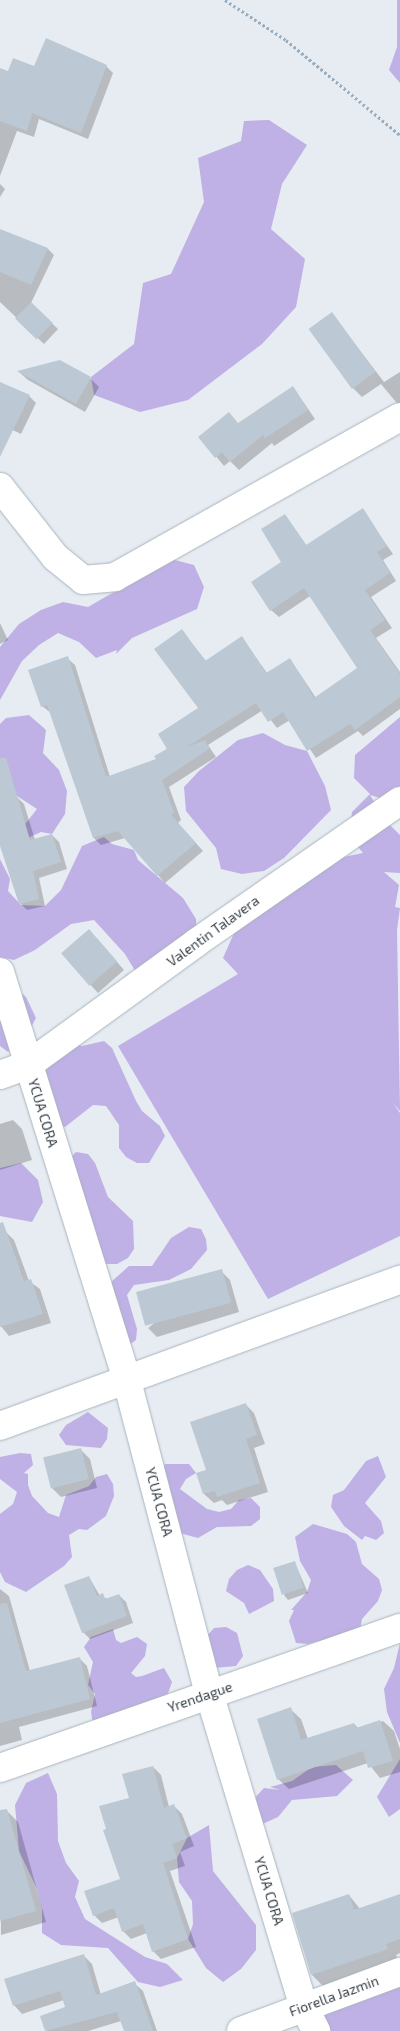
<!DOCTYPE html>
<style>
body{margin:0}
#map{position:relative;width:400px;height:2031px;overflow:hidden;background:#e6ecf2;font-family:"Exo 2",sans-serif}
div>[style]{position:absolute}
.green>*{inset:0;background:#bfb0e6}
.shadow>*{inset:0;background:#0003}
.building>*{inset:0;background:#bcc9d4;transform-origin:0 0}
.path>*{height:3px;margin-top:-1.5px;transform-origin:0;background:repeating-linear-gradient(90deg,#9aadbf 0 2.5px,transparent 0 5px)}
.roads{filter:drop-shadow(0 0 1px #a9b4bd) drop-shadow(0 0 1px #a9b4bd)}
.street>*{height:28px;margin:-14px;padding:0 14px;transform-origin:14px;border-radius:14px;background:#fff}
span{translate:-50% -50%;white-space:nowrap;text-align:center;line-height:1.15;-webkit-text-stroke:4px #fff;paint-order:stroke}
.street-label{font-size:14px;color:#353e45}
</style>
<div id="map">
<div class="green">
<i style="clip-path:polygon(397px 0,400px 0,400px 83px,389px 70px,397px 47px)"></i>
<i style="clip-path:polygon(269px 120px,307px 145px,282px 184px,271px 229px,305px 259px,296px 307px,262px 344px,188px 400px,140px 412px,94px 395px,91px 377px,134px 344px,143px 283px,171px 274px,204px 202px,198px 158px,241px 141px,244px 121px)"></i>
<i style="clip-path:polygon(171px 559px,194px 565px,204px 587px,197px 609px,132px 638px,116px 654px,117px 650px,96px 658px,79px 642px,58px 633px,39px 645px,22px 661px,0 700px,0 647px,19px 624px,41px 610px,63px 602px,88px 607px)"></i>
<i style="clip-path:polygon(29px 715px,46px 730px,43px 753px,59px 770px,67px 791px,65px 814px,52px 834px,41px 832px,21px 841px,22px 828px,37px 809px,17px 796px,0 795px,0 724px,6px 718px)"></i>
<i style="clip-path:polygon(400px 717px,400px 796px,391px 801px,370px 795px,385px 820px,400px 835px,400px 873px,384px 872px,399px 885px,395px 907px,400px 908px,397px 930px,400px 1111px,393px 1103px,400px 1113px,400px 1236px,268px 1299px,118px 1046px,238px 974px,223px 958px,238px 924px,314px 863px,363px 853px,349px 836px,352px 812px,370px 794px,354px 778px,355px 755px)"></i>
<i style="clip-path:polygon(263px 733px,285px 745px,307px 751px,325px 786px,331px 810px,284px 858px,264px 871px,242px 874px,221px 869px,216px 848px,186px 811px,184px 787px,199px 771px,238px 740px)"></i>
<i style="clip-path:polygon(104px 837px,112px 844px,134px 850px,138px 860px,183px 898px,196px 919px,197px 942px,147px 977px,124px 975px,137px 974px,125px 954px,94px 920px,71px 924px,35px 950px,14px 960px,0 957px,0 859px,10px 879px,8px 891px,21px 905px,45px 906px,61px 890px,82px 846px)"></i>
<i style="clip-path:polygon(0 977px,26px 997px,36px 1018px,25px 1038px,8px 1052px,0 1046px)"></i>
<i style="clip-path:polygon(61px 1040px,82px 1046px,104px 1041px,112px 1048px,136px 1101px,142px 1111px,160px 1126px,165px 1136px,149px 1163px,137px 1163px,126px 1157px,119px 1148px,119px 1125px,106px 1106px,93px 1105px,65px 1127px,31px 1117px,23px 1094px,26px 1083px)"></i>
<i style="clip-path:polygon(76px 1152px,88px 1154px,95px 1163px,108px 1197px,133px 1221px,134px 1249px,128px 1258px,117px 1264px,105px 1264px,68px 1160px)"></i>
<i style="clip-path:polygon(21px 1163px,38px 1180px,43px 1202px,32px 1222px,0 1216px,0 1168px)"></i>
<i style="clip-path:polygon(189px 1227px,201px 1229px,206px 1239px,207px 1250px,191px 1269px,169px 1280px,134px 1285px,127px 1295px,137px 1329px,136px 1340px,126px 1347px,114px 1305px,111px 1282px,129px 1266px,152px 1266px,171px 1238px)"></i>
<i style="clip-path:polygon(88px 1412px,108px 1428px,107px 1439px,101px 1448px,66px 1445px,59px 1435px,66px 1425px)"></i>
<i style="clip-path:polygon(20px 1453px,31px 1454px,33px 1465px,24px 1473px,28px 1474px,28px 1485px,32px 1496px,48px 1513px,59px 1517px,66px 1495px,89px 1486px,96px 1477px,107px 1474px,113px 1484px,114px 1496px,106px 1516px,87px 1530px,79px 1529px,69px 1535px,72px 1557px,64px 1566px,26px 1592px,5px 1582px,0 1572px,0 1514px,13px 1504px,17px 1492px,0 1479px,0 1457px)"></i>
<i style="clip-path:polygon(378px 1456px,386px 1477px,365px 1503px,381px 1521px,384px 1533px,376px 1540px,365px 1536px,362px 1540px,344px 1526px,331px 1507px,333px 1495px,344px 1490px,366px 1461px)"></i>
<i style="clip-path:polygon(165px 1464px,189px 1464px,196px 1473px,186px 1479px,180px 1489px,207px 1509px,219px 1512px,231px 1509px,239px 1500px,251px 1498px,260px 1507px,260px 1519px,251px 1526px,217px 1527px,198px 1538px,176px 1532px,160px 1475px)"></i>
<i style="clip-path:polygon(313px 1524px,347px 1534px,356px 1542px,362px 1564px,379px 1579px,382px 1590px,378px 1601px,362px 1619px,360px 1630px,308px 1644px,296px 1643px,289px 1621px,294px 1610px,291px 1610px,307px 1592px,311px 1580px,300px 1561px,295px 1537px)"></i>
<i style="clip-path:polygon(248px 1565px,260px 1570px,273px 1589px,274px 1601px,249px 1614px,244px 1603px,226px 1591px,229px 1579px,237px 1570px)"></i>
<i style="clip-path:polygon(226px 1627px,237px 1633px,243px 1656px,236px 1666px,214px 1668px,206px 1637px,214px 1628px)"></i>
<i style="clip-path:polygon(113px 1629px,116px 1640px,121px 1643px,137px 1637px,147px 1644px,145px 1656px,131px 1673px,136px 1677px,142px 1676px,164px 1668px,172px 1682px,166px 1699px,93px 1724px,91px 1712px,95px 1694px,88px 1685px,93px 1662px,84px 1647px,91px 1637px)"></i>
<i style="clip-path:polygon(400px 1643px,400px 1743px,387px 1712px,384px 1689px,394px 1668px)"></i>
<i style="clip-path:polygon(400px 1759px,400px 1809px,389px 1817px,377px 1797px)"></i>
<i style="clip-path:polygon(336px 1765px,353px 1780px,337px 1796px,292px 1800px,278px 1817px,258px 1826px,248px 1805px,264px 1788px,280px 1790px,270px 1787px,292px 1781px,312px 1767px)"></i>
<i style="clip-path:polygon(48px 1773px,57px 1794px,58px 1841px,66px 1863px,79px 1881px,75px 1897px,85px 1919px,145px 1957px,167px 1964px,183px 1980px,160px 1987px,138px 1982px,108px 1948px,61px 1945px,42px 1933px,42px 1909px,37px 1889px,19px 1851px,15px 1805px,26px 1783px)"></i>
<i style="clip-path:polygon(209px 1825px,213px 1871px,256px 1925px,256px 1950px,241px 1969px,223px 1982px,206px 1968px,188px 1939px,193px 1924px,192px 1901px,179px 1882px,177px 1858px,187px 1838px)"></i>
<i style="clip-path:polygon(400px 1984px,400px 2031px,321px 2031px,314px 2018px)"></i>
</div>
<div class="shadow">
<i style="clip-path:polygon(106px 66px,113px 73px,88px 139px,39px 119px,34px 137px,17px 131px,0 176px,0 69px,9px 73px,35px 67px)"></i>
<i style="clip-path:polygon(0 184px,5px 189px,0 197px)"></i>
<i style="clip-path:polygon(7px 234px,48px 249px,54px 255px,31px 303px,58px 329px,44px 344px,0 302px,0 249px)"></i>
<i style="clip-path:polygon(332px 314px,384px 382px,400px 372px,400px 407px,381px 384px,362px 397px,353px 388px,310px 330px)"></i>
<i style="clip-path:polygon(19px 372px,90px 378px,99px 387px,85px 412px,28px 380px)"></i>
<i style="clip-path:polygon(0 383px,29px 396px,36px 403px,21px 434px,0 424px)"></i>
<i style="clip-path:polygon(293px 387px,315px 419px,274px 446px,272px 443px,239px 470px,230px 461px,224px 466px,200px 437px,238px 424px)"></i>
<i style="clip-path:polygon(362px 510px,393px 554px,383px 560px,396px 581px,371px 597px,392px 628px,376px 638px,400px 672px,400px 709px,363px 736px,358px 731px,316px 758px,290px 720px,277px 728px,263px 710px,208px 745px,216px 757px,169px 787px,181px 820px,178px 823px,203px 851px,165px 883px,125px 838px,101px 845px,94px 838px,51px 713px,42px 706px,67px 658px,75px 665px,110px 777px,158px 759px,200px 708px,182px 631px,206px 661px,242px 638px,267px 673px,290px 659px,316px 698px,358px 668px,310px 596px,279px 617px,271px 610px,283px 562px,285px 515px,307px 546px)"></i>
<i style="clip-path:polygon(0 623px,8px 640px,0 644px)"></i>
<i style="clip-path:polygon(17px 797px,24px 804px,35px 840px,52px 835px,59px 842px,67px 869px,39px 878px,45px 906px,27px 910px,20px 903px,0 842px,0 803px)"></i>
<i style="clip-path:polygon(97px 939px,124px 970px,98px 993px,62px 954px)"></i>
<i style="clip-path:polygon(13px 1120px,22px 1129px,32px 1160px,0 1170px,0 1124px)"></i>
<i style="clip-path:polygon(5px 1231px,14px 1240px,29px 1281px,40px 1289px,51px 1323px,9px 1336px,0 1325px,0 1232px)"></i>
<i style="clip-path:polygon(221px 1271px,230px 1280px,239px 1312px,157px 1337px,148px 1328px)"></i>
<i style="clip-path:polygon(245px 1404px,254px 1413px,265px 1444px,254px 1448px,268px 1492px,227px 1505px,222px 1500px,214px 1503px,204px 1494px,198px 1474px,208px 1471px)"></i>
<i style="clip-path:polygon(81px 1450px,90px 1459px,97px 1488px,61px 1497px,52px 1488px)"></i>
<i style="clip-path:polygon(295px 1563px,308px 1593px,288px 1600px,284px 1595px)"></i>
<i style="clip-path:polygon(89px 1577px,100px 1596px,108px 1599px,119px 1595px,126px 1602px,133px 1623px,90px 1639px,83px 1632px)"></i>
<i style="clip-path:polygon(0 1589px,9px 1596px,30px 1671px,79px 1658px,87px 1666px,97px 1706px,19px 1727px,22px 1740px,0 1746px)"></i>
<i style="clip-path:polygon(290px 1709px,301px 1719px,308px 1739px,354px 1724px,358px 1728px,383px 1721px,394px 1731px,400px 1749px,400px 1772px,380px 1778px,368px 1763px,289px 1789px,278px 1779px)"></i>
<i style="clip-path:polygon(153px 1767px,161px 1775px,169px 1807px,174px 1806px,182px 1814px,194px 1846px,180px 1852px,185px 1866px,170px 1871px,196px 1947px,161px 1959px,153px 1951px,147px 1933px,131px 1939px,123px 1931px,119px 1917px,102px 1923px,94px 1915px,122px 1880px,130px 1798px)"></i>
<i style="clip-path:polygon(7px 1811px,18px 1822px,46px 1922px,1px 1935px,0 1813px)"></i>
<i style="clip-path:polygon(349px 1895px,360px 1909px,400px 1896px,400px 1953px,396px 1955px,398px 1960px,323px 1986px,312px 1975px,293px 1914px)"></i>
<i style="clip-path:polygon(84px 1956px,92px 1964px,101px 1995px,134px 1983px,143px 1991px,157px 2031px,125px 2031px,121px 2021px,88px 2031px,47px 2031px,42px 2017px,66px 2008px,64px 2000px,22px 2014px,14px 2005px)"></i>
</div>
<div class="building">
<i style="clip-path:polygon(46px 38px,107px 65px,81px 133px,32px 113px,27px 131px,0 121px,0 68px,8px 71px,13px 58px,34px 66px)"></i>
<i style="clip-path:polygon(0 229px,48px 248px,31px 285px,0 272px)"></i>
<i style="left:31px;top:302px;width:30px;height:23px;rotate:44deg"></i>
<i style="left:332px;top:312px;width:74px;height:29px;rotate:54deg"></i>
<i style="clip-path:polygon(60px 360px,91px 377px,76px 404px,17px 371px)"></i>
<i style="clip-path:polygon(0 382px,30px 395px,0 457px)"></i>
<i style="clip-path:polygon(293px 386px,308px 410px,265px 438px,263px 435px,230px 462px,222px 452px,215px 458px,198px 437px,229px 412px,238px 423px)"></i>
<i style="clip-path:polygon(363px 508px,387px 546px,377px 552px,390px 573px,365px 590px,385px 620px,370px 630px,400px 674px,400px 697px,355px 730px,350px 724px,307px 751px,283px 712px,268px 722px,256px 703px,187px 747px,205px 740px,209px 749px,162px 780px,174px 813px,171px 815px,196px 843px,157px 876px,118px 831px,93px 838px,47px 705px,41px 707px,28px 670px,68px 656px,106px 777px,156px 759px,154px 756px,167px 749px,158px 734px,198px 708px,154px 649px,182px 629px,205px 661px,242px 636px,266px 673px,290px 658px,314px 698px,357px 668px,304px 588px,270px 611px,251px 582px,281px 562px,261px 529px,285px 514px,306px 545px)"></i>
<i style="clip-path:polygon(0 758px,6px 758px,30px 840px,52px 834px,61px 862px,33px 871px,39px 899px,19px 904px,0 846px)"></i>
<i style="left:89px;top:929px;width:43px;height:37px;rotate:49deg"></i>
<i style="clip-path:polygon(3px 1222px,24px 1281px,31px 1279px,43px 1314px,0 1327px,0 1223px)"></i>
<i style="left:222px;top:1269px;width:35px;height:89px;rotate:75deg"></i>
<i style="clip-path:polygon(246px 1403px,257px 1435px,246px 1439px,260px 1483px,217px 1497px,215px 1491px,203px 1494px,196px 1473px,206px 1470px,190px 1422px)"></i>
<i style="left:81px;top:1448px;width:32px;height:39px;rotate:76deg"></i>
<i style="left:295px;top:1561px;width:28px;height:23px;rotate:72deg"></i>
<i style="clip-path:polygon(89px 1576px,97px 1596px,103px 1593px,105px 1599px,119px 1594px,127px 1616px,82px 1633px,64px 1585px)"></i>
<i style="clip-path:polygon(7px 1603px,26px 1671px,80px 1657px,90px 1699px,0 1723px,0 1604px)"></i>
<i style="clip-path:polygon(291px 1707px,301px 1740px,354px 1723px,356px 1728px,380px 1720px,393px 1761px,368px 1768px,363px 1751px,277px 1780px,257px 1719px)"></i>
<i style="clip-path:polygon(153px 1766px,164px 1808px,174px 1804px,187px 1838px,172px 1844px,177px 1858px,163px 1863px,188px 1939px,152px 1952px,143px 1924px,122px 1932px,114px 1908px,93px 1916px,84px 1891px,120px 1879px,103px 1830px,106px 1829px,99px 1806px,129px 1798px,122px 1774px)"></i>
<i style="clip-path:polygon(7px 1809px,36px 1911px,0 1921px,0 1810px)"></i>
<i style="clip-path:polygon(349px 1894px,354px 1910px,400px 1894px,400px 1939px,386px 1944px,388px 1949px,311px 1975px,292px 1913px)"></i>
<i style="clip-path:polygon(84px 1954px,96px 1995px,135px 1981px,153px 2031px,124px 2031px,117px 2012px,45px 2031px,40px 2016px,65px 2007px,60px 1991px,13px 2006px,4px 1979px)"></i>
</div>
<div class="path">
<i style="left:225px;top:0;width:73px;rotate:33.3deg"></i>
<i style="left:286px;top:40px;width:148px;rotate:39.8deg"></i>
</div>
<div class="roads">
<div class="street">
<i style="left:0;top:487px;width:89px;rotate:51.8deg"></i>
<i style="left:55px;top:557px;width:36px;rotate:39deg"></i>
<i style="left:83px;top:580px;width:32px;rotate:-5deg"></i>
<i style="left:115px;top:577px;width:327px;rotate:-29.3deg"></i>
<i style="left:0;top:972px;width:428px;rotate:72.7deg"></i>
<i style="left:127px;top:1381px;width:323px;rotate:75.3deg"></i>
<i style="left:209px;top:1693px;width:328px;rotate:73.2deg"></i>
<i style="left:304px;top:2007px;width:27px;rotate:63deg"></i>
<i style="left:0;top:1075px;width:30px;rotate:-20deg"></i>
<i style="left:28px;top:1065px;width:209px;rotate:-36deg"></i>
<i style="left:197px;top:942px;width:247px;rotate:-34.8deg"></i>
<i style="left:0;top:1426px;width:426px;rotate:-20.1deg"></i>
<i style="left:0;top:1768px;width:424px;rotate:-19.3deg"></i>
<i style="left:241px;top:2031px;width:170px;rotate:-20.4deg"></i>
</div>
</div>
<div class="street-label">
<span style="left:213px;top:931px;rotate:-36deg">Valentin Talavera</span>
<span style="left:43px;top:1113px;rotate:73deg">YCUA CORA</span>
<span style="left:159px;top:1502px;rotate:75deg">YCUA CORA</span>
<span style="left:200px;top:1697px;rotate:-19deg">Yrendague</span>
<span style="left:269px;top:1891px;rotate:73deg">YCUA CORA</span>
<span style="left:334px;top:1996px;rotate:-20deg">Fiorella Jazmin</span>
</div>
</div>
